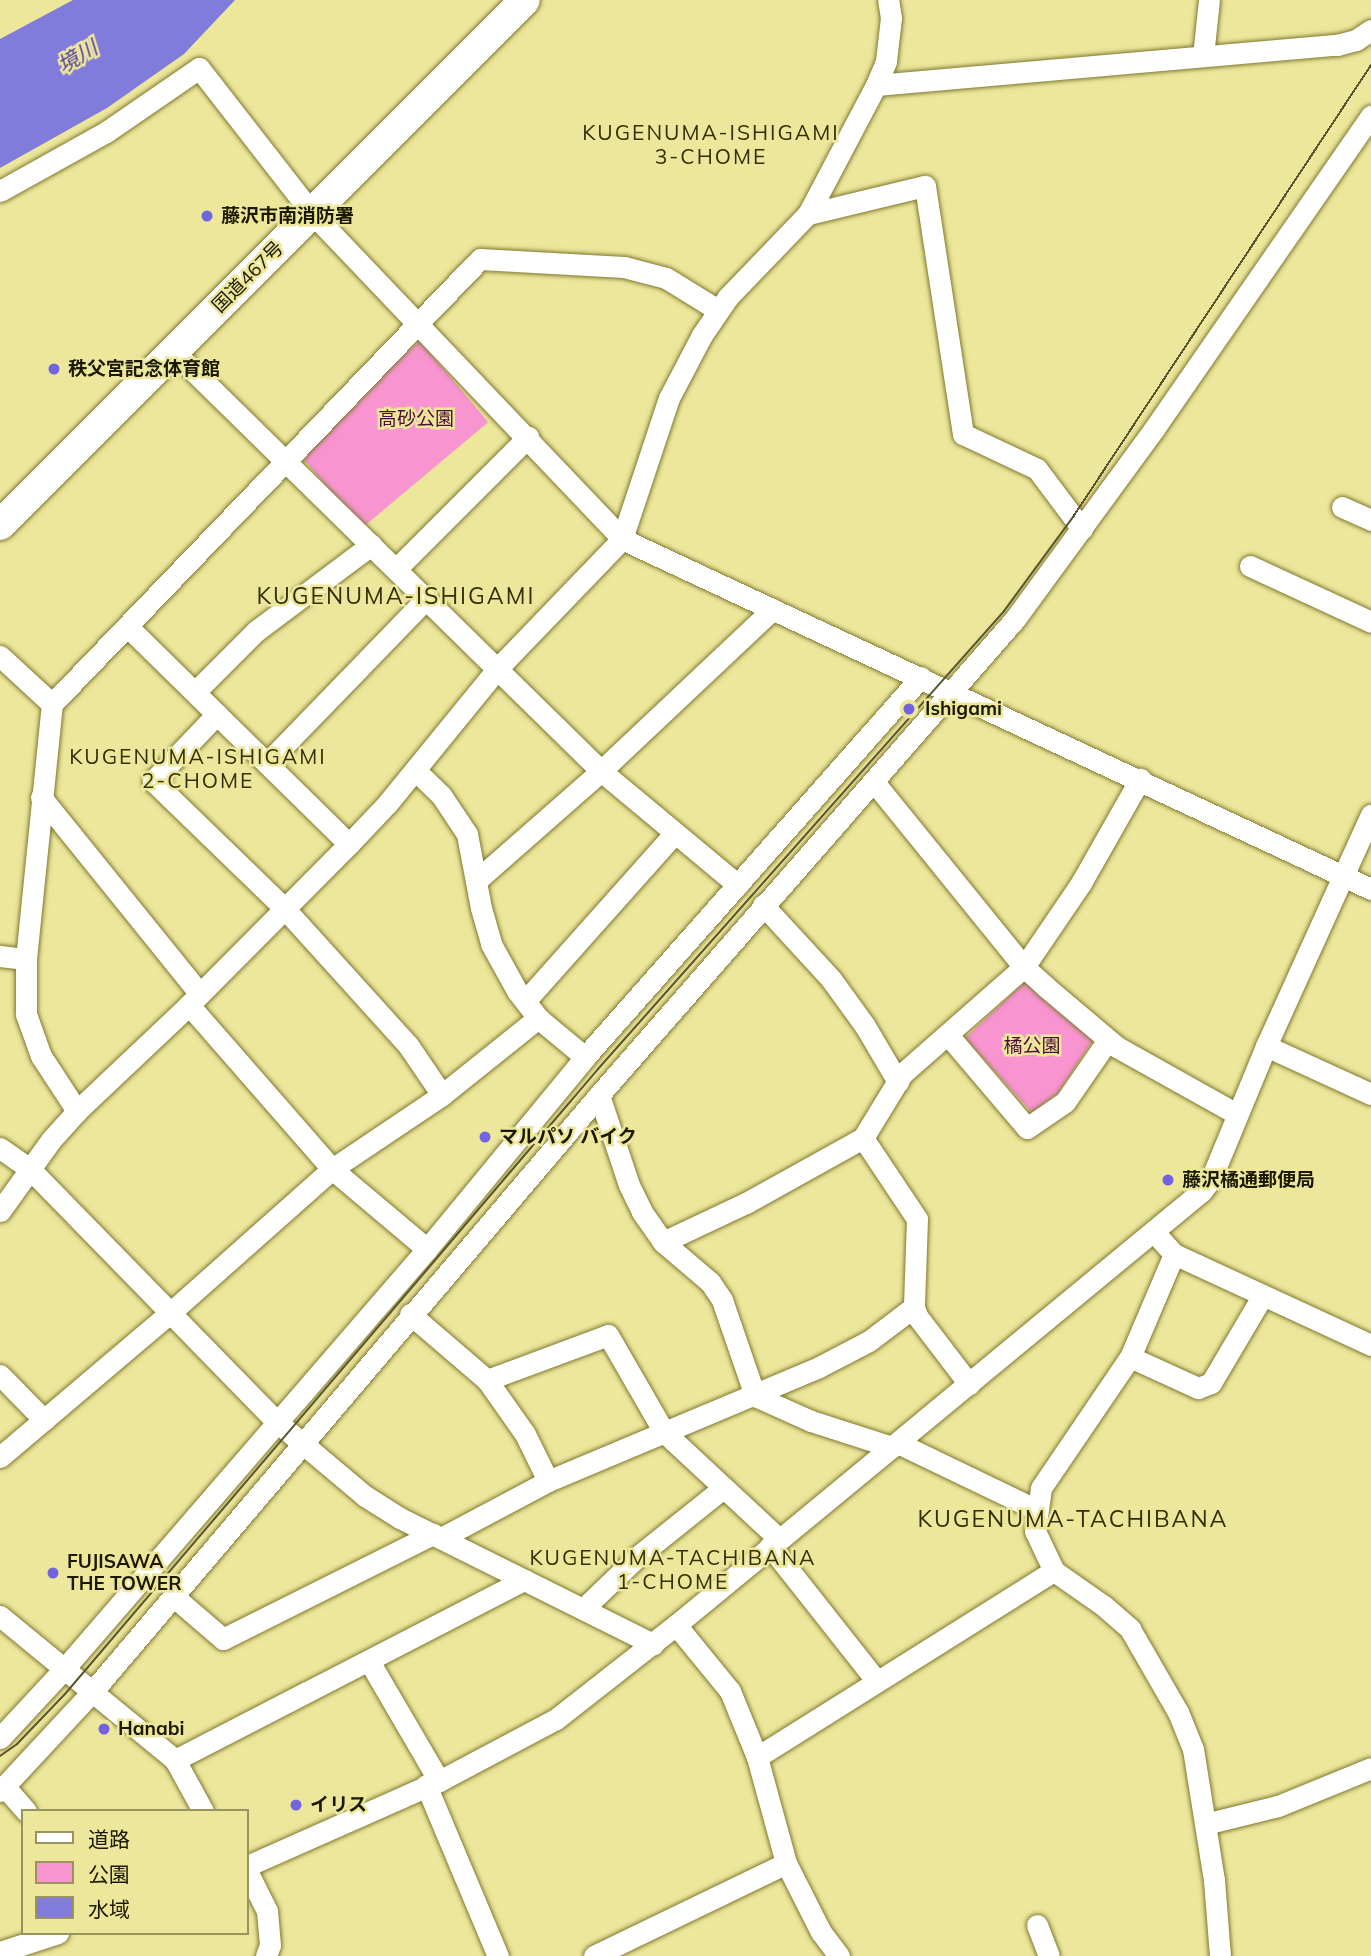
<!DOCTYPE html>
<meta charset="utf-8">
<style>
body{margin:0}
#map{position:relative;width:1371px;height:1956px;overflow:hidden;background:#ede79c;font-family:Mulish,"Noto Sans JP",sans-serif}
div>[style]{position:absolute}
.green>*{inset:0;background:#f894cf;transform-origin:0 0}
.water>*{inset:0;background:#817bdb}
.roads{filter:drop-shadow(0 0 2px #7f792f) drop-shadow(0 0 2px #7f792f)}
.minor>*{height:21px;margin:-10.5px;padding:0 10.5px;transform-origin:10.5px;border-radius:10.5px;background:#fff}
.highway>*{height:30px;margin:-15px;padding:0 15px;transform-origin:15px;border-radius:15px;background:#fff}
.tram>*{height:2px;margin:-1px;padding:0 1px;transform-origin:1px;border-radius:1px;background:#59552e}
.dots>*{width:19px;height:19px;translate:-50% -50%;box-sizing:border-box;border:4px solid #ede79c;border-radius:50%}
span{translate:-50% -50%;white-space:nowrap;text-align:center;line-height:1.15;-webkit-text-stroke:5px #ede79c;paint-order:stroke}
.poi-label{font-size:19px;color:#1b1800;font-weight:700}
.left{translate:0 -50%;text-align:left}
.street-label{font-size:19px;color:#1b1800}
.park-label{font-size:19px;color:#4c0e37}
.water-label{font-size:21px;color:#4d3aaa;font-style:italic}
.neighbourhood-label{font-size:21px;color:#322f06;letter-spacing:2px}
.quarter-label{font-size:23px;color:#322f06;letter-spacing:2px}
.legend{position:absolute;left:21px;top:1809px;width:228px;height:126px;box-sizing:border-box;background:#ede79c;border:2px solid #99945e;margin:0;padding:9px 12px;list-style:none;font-size:21px;color:#1b1800}
.legend li{display:flex;align-items:center;gap:14px;height:35px}
.legend b{width:35px;border:2px solid #99945e}
</style>
<div id="map">
<div class="green">
<i style="left:420px;top:341px;width:106px;height:165px;rotate:50deg"></i>
<i style="clip-path:polygon(1027px 980px,1093px 1040px,1058px 1093px,1032px 1113px,965px 1038px)"></i>
</div>
<div class="water">
<i style="clip-path:polygon(73px 0,235px 0,184px 54px,107px 108px,0 168px,0 39px)"></i>
</div>
<div class="roads">
<div class="minor">
<i style="left:1203px;top:56px;width:56px;rotate:-83.9deg"></i>
<i style="left:876px;top:85px;width:463px;rotate:-5deg"></i>
<i style="left:1337px;top:45px;width:20px;rotate:-15deg"></i>
<i style="left:1356px;top:40px;width:18px;rotate:-34deg"></i>
<i style="left:0;top:191px;width:121px;rotate:-29.1deg"></i>
<i style="left:106px;top:132px;width:113px;rotate:-34.5deg"></i>
<i style="left:199px;top:68px;width:184px;rotate:52.1deg"></i>
<i style="left:312px;top:213px;width:450px;rotate:46.4deg"></i>
<i style="left:622px;top:539px;width:827px;rotate:25.05deg"></i>
<i style="left:808px;top:214px;width:120px;rotate:-13.5deg"></i>
<i style="left:925px;top:186px;width:251px;rotate:81.3deg"></i>
<i style="left:963px;top:434px;width:82px;rotate:25.3deg"></i>
<i style="left:1037px;top:469px;width:75px;rotate:53.1deg"></i>
<i style="left:174px;top:352px;width:598px;rotate:44.46deg"></i>
<i style="left:601px;top:771px;width:178px;rotate:39.8deg"></i>
<i style="left:1342px;top:507px;width:32px;rotate:24deg"></i>
<i style="left:1250px;top:566px;width:133px;rotate:24.8deg"></i>
<i style="left:396px;top:569px;width:187px;rotate:-45deg"></i>
<i style="left:127px;top:626px;width:311px;rotate:44.5deg"></i>
<i style="left:0;top:656px;width:71px;rotate:42.7deg"></i>
<i style="left:195px;top:692px;width:86px;rotate:-45deg"></i>
<i style="left:256px;top:631px;width:144px;rotate:-36.8deg"></i>
<i style="left:217px;top:714px;width:93px;rotate:133.7deg"></i>
<i style="left:153px;top:781px;width:184px;rotate:44.1deg"></i>
<i style="left:285px;top:909px;width:183px;rotate:47.9deg"></i>
<i style="left:408px;top:1045px;width:60px;rotate:55.8deg"></i>
<i style="left:267px;top:763px;width:228px;rotate:-45.9deg"></i>
<i style="left:415px;top:770px;width:36px;rotate:44deg"></i>
<i style="left:441px;top:795px;width:47px;rotate:56.3deg"></i>
<i style="left:467px;top:834px;width:75px;rotate:79.3deg"></i>
<i style="left:481px;top:908px;width:37px;rotate:74deg"></i>
<i style="left:491px;top:944px;width:54px;rotate:61deg"></i>
<i style="left:517px;top:991px;width:34px;rotate:52deg"></i>
<i style="left:538px;top:1018px;width:61px;rotate:39.7deg"></i>
<i style="left:874px;top:782px;width:238px;rotate:51deg"></i>
<i style="left:1024px;top:967px;width:30px;rotate:42deg"></i>
<i style="left:1046px;top:987px;width:93px;rotate:40.2deg"></i>
<i style="left:1117px;top:1047px;width:137px;rotate:29.2deg"></i>
<i style="left:41px;top:797px;width:253px;rotate:51.1deg"></i>
<i style="left:477px;top:880px;width:165px;rotate:-41.3deg"></i>
<i style="left:601px;top:771px;width:236px;rotate:-43.3deg"></i>
<i style="left:763px;top:905px;width:100px;rotate:47.4deg"></i>
<i style="left:831px;top:979px;width:58px;rotate:54.1deg"></i>
<i style="left:865px;top:1026px;width:65px;rotate:59.5deg"></i>
<i style="left:0;top:956px;width:26px;rotate:7deg"></i>
<i style="left:526px;top:1000px;width:224px;rotate:-48.3deg"></i>
<i style="left:189px;top:1005px;width:218px;rotate:48.9deg"></i>
<i style="left:332px;top:1169px;width:124px;rotate:40.1deg"></i>
<i style="left:948px;top:1035px;width:122px;rotate:49.7deg"></i>
<i style="left:1027px;top:1128px;width:46px;rotate:-34.4deg"></i>
<i style="left:1065px;top:1102px;width:75px;rotate:-55.3deg"></i>
<i style="left:1266px;top:1046px;width:115px;rotate:24.6deg"></i>
<i style="left:599px;top:1095px;width:95px;rotate:71.6deg"></i>
<i style="left:629px;top:1185px;width:30px;rotate:64deg"></i>
<i style="left:642px;top:1212px;width:37px;rotate:55deg"></i>
<i style="left:663px;top:1242px;width:62px;rotate:40.4deg"></i>
<i style="left:710px;top:1282px;width:22px;rotate:56deg"></i>
<i style="left:722px;top:1300px;width:102px;rotate:71deg"></i>
<i style="left:755px;top:1396px;width:61px;rotate:24.1deg"></i>
<i style="left:811px;top:1421px;width:85px;rotate:17.8deg"></i>
<i style="left:77px;top:1111px;width:66px;rotate:-123.2deg"></i>
<i style="left:41px;top:1056px;width:45px;rotate:-109.7deg"></i>
<i style="left:26px;top:1014px;width:55px;rotate:-90deg"></i>
<i style="left:26px;top:959px;width:256px;rotate:-84.2deg"></i>
<i style="left:52px;top:704px;width:617px;rotate:-46.12deg"></i>
<i style="left:480px;top:259px;width:144px;rotate:3.2deg"></i>
<i style="left:624px;top:267px;width:43px;rotate:14.7deg"></i>
<i style="left:666px;top:278px;width:61px;rotate:31.6deg"></i>
<i style="left:863px;top:1138px;width:97px;rotate:56.3deg"></i>
<i style="left:917px;top:1219px;width:88px;rotate:92deg"></i>
<i style="left:914px;top:1307px;width:9px;rotate:72deg"></i>
<i style="left:917px;top:1316px;width:86px;rotate:52.6deg"></i>
<i style="left:0;top:1148px;width:37px;rotate:35deg"></i>
<i style="left:30px;top:1169px;width:354px;rotate:45.7deg"></i>
<i style="left:277px;top:1422px;width:115px;rotate:40.1deg"></i>
<i style="left:365px;top:1496px;width:41px;rotate:32.2deg"></i>
<i style="left:400px;top:1518px;width:283px;rotate:26.5deg"></i>
<i style="left:0;top:1211px;width:87px;rotate:-54.3deg"></i>
<i style="left:51px;top:1140px;width:39px;rotate:-48deg"></i>
<i style="left:77px;top:1111px;width:154px;rotate:-43.4deg"></i>
<i style="left:189px;top:1005px;width:227px;rotate:-45.2deg"></i>
<i style="left:349px;top:844px;width:55px;rotate:-46.5deg"></i>
<i style="left:387px;top:804px;width:174px;rotate:-50.8deg"></i>
<i style="left:497px;top:669px;width:180px;rotate:-46.1deg"></i>
<i style="left:622px;top:539px;width:149px;rotate:-71.6deg"></i>
<i style="left:669px;top:398px;width:71px;rotate:-62.4deg"></i>
<i style="left:702px;top:335px;width:46px;rotate:-55.6deg"></i>
<i style="left:728px;top:297px;width:115px;rotate:-46.1deg"></i>
<i style="left:808px;top:214px;width:146px;rotate:-62.2deg"></i>
<i style="left:876px;top:85px;width:26px;rotate:-67deg"></i>
<i style="left:886px;top:61px;width:43px;rotate:-83.4deg"></i>
<i style="left:891px;top:18px;width:18px;rotate:-99deg"></i>
<i style="left:1154px;top:1232px;width:30px;rotate:48deg"></i>
<i style="left:1174px;top:1254px;width:112px;rotate:113.1deg"></i>
<i style="left:1130px;top:1357px;width:158px;rotate:124.2deg"></i>
<i style="left:1041px;top:1488px;width:43px;rotate:97.9deg"></i>
<i style="left:1035px;top:1531px;width:44px;rotate:64.6deg"></i>
<i style="left:1054px;top:1571px;width:61px;rotate:35deg"></i>
<i style="left:1104px;top:1606px;width:35px;rotate:41deg"></i>
<i style="left:1130px;top:1629px;width:96px;rotate:60deg"></i>
<i style="left:1178px;top:1712px;width:40px;rotate:68deg"></i>
<i style="left:1193px;top:1749px;width:133px;rotate:80.9deg"></i>
<i style="left:1214px;top:1880px;width:76px;rotate:85.5deg"></i>
<i style="left:663px;top:1242px;width:92px;rotate:-25.2deg"></i>
<i style="left:746px;top:1203px;width:134px;rotate:-29.1deg"></i>
<i style="left:863px;top:1138px;width:75px;rotate:-58.6deg"></i>
<i style="left:902px;top:1074px;width:162px;rotate:-41.3deg"></i>
<i style="left:1024px;top:967px;width:102px;rotate:-55.8deg"></i>
<i style="left:1081px;top:883px;width:120px;rotate:-60.4deg"></i>
<i style="left:1174px;top:1254px;width:217px;rotate:24.8deg"></i>
<i style="left:410px;top:1314px;width:101px;rotate:40.6deg"></i>
<i style="left:487px;top:1380px;width:66px;rotate:54.9deg"></i>
<i style="left:525px;top:1434px;width:52px;rotate:63.9deg"></i>
<i style="left:1130px;top:1357px;width:75px;rotate:24.5deg"></i>
<i style="left:1198px;top:1388px;width:14px;rotate:-21deg"></i>
<i style="left:1211px;top:1383px;width:102px;rotate:-59.4deg"></i>
<i style="left:0;top:1375px;width:63px;rotate:45.6deg"></i>
<i style="left:487px;top:1380px;width:129px;rotate:-20.4deg"></i>
<i style="left:608px;top:1335px;width:112px;rotate:60deg"></i>
<i style="left:664px;top:1432px;width:157px;rotate:42.9deg"></i>
<i style="left:898px;top:1443px;width:154px;rotate:25.7deg"></i>
<i style="left:0;top:1457px;width:223px;rotate:-40.3deg"></i>
<i style="left:170px;top:1313px;width:217px;rotate:-41.6deg"></i>
<i style="left:332px;top:1169px;width:133px;rotate:-33.9deg"></i>
<i style="left:442px;top:1095px;width:123px;rotate:-38.7deg"></i>
<i style="left:441px;top:1538px;width:121px;rotate:-28deg"></i>
<i style="left:548px;top:1481px;width:294px;rotate:-22.8deg"></i>
<i style="left:819px;top:1367px;width:56px;rotate:-27.5deg"></i>
<i style="left:869px;top:1341px;width:56px;rotate:-37.1deg"></i>
<i style="left:770px;top:1546px;width:171px;rotate:51.7deg"></i>
<i style="left:173px;top:1596px;width:66px;rotate:40.7deg"></i>
<i style="left:223px;top:1639px;width:235px;rotate:-26.6deg"></i>
<i style="left:583px;top:1609px;width:75px;rotate:-43.9deg"></i>
<i style="left:637px;top:1557px;width:109px;rotate:-38.7deg"></i>
<i style="left:0;top:1616px;width:227px;rotate:39.4deg"></i>
<i style="left:175px;top:1760px;width:58px;rotate:61.2deg"></i>
<i style="left:676px;top:1625px;width:85px;rotate:50.7deg"></i>
<i style="left:730px;top:1691px;width:71px;rotate:67.8deg"></i>
<i style="left:757px;top:1757px;width:110px;rotate:74.7deg"></i>
<i style="left:786px;top:1863px;width:77px;rotate:63.1deg"></i>
<i style="left:821px;top:1932px;width:30px;rotate:53deg"></i>
<i style="left:369px;top:1661px;width:139px;rotate:59.7deg"></i>
<i style="left:0;top:1738px;width:94px;rotate:-47.2deg"></i>
<i style="left:64px;top:1669px;width:555px;rotate:-49.16deg"></i>
<i style="left:427px;top:1249px;width:249px;rotate:-50.5deg"></i>
<i style="left:585px;top:1057px;width:507px;rotate:-48.52deg"></i>
<i style="left:757px;top:1757px;width:350px;rotate:-32.1deg"></i>
<i style="left:175px;top:1760px;width:393px;rotate:-27.3deg"></i>
<i style="left:426px;top:1785px;width:186px;rotate:67.2deg"></i>
<i style="left:5px;top:1787px;width:32px;rotate:49deg"></i>
<i style="left:0;top:1791px;width:135px;rotate:-47.1deg"></i>
<i style="left:92px;top:1692px;width:783px;rotate:-49.66deg"></i>
<i style="left:599px;top:1095px;width:632px;rotate:-48.85deg"></i>
<i style="left:1015px;top:619px;width:235px;rotate:-53.8deg"></i>
<i style="left:1154px;top:429px;width:381px;rotate:-55.3deg"></i>
<i style="left:1205px;top:1824px;width:75px;rotate:-13.9deg"></i>
<i style="left:1278px;top:1806px;width:100px;rotate:-22.2deg"></i>
<i style="left:247px;top:1866px;width:210px;rotate:-23.9deg"></i>
<i style="left:439px;top:1781px;width:132px;rotate:-27.9deg"></i>
<i style="left:556px;top:1719px;width:152px;rotate:-38.1deg"></i>
<i style="left:676px;top:1625px;width:682px;rotate:-39.53deg"></i>
<i style="left:1202px;top:1191px;width:15px;rotate:-53deg"></i>
<i style="left:1211px;top:1179px;width:144px;rotate:-67.5deg"></i>
<i style="left:1266px;top:1046px;width:254px;rotate:-65.6deg"></i>
<i style="left:247px;top:1871px;width:45px;rotate:63.4deg"></i>
<i style="left:267px;top:1911px;width:34px;rotate:85deg"></i>
<i style="left:270px;top:1945px;width:12px;rotate:110deg"></i>
<i style="left:1037px;top:1925px;width:33px;rotate:69deg"></i>
<i style="left:0;top:1952px;width:61px;rotate:-18.1deg"></i>
<i style="left:594px;top:1956px;width:213px;rotate:-25.8deg"></i>
</div>
<div class="highway">
<i style="left:0;top:525px;width:742px;rotate:-45deg"></i>
</div>
</div>
<div class="tram">
<i style="left:0;top:1756px;width:21px;rotate:-35deg"></i>
<i style="left:17px;top:1744px;width:69px;rotate:-46.2deg"></i>
<i style="left:65px;top:1694px;width:821px;rotate:-49.54deg"></i>
<i style="left:598px;top:1069px;width:612px;rotate:-48.44deg"></i>
<i style="left:1004px;top:611px;width:117px;rotate:-53.7deg"></i>
<i style="left:1073px;top:517px;width:541px;rotate:-56.6deg"></i>
</div>
<div class="dots">
<i style="left:207px;top:216px;background:#7264de"></i>
<i style="left:54px;top:369px;background:#7264de"></i>
<i style="left:909px;top:709px;background:#7264de"></i>
<i style="left:485px;top:1137px;background:#7264de"></i>
<i style="left:1168px;top:1180px;background:#7264de"></i>
<i style="left:53px;top:1573px;background:#7264de"></i>
<i style="left:104px;top:1729px;background:#7264de"></i>
<i style="left:296px;top:1805px;background:#7264de"></i>
</div>
<div class="poi-label">
<span class="left" style="left:221px;top:216px">藤沢市南消防署</span>
<span class="left" style="left:68px;top:369px">秩父宮記念体育館</span>
<span class="left" style="left:925px;top:709px">Ishigami</span>
<span class="left" style="left:499px;top:1137px">マルパソ バイク</span>
<span class="left" style="left:1182px;top:1180px">藤沢橘通郵便局</span>
<span class="left" style="left:67px;top:1573px">FUJISAWA<br>THE TOWER</span>
<span class="left" style="left:118px;top:1729px">Hanabi</span>
<span class="left" style="left:310px;top:1805px">イリス</span>
</div>
<div class="street-label">
<span style="left:248px;top:277px;rotate:-45deg">国道467号</span>
</div>
<div class="park-label">
<span style="left:416px;top:419px">高砂公園</span>
<span style="left:1032px;top:1046px">橘公園</span>
</div>
<div class="water-label">
<span style="left:77px;top:56px;rotate:-31deg">境川</span>
</div>
<div class="neighbourhood-label">
<span style="left:711px;top:144px">KUGENUMA-ISHIGAMI<br>3-CHOME</span>
<span style="left:198px;top:768px">KUGENUMA-ISHIGAMI<br>2-CHOME</span>
<span style="left:673px;top:1569px">KUGENUMA-TACHIBANA<br>1-CHOME</span>
</div>
<div class="quarter-label">
<span style="left:396px;top:596px">KUGENUMA-ISHIGAMI</span>
<span style="left:1073px;top:1519px">KUGENUMA-TACHIBANA</span>
</div>
<ul class="legend">
<li><b style="height:9px;background:#fff"></b>道路</li>
<li><b style="height:19px;background:#f894cf"></b>公園</li>
<li><b style="height:19px;background:#817bdb"></b>水域</li>
</ul>
</div>
